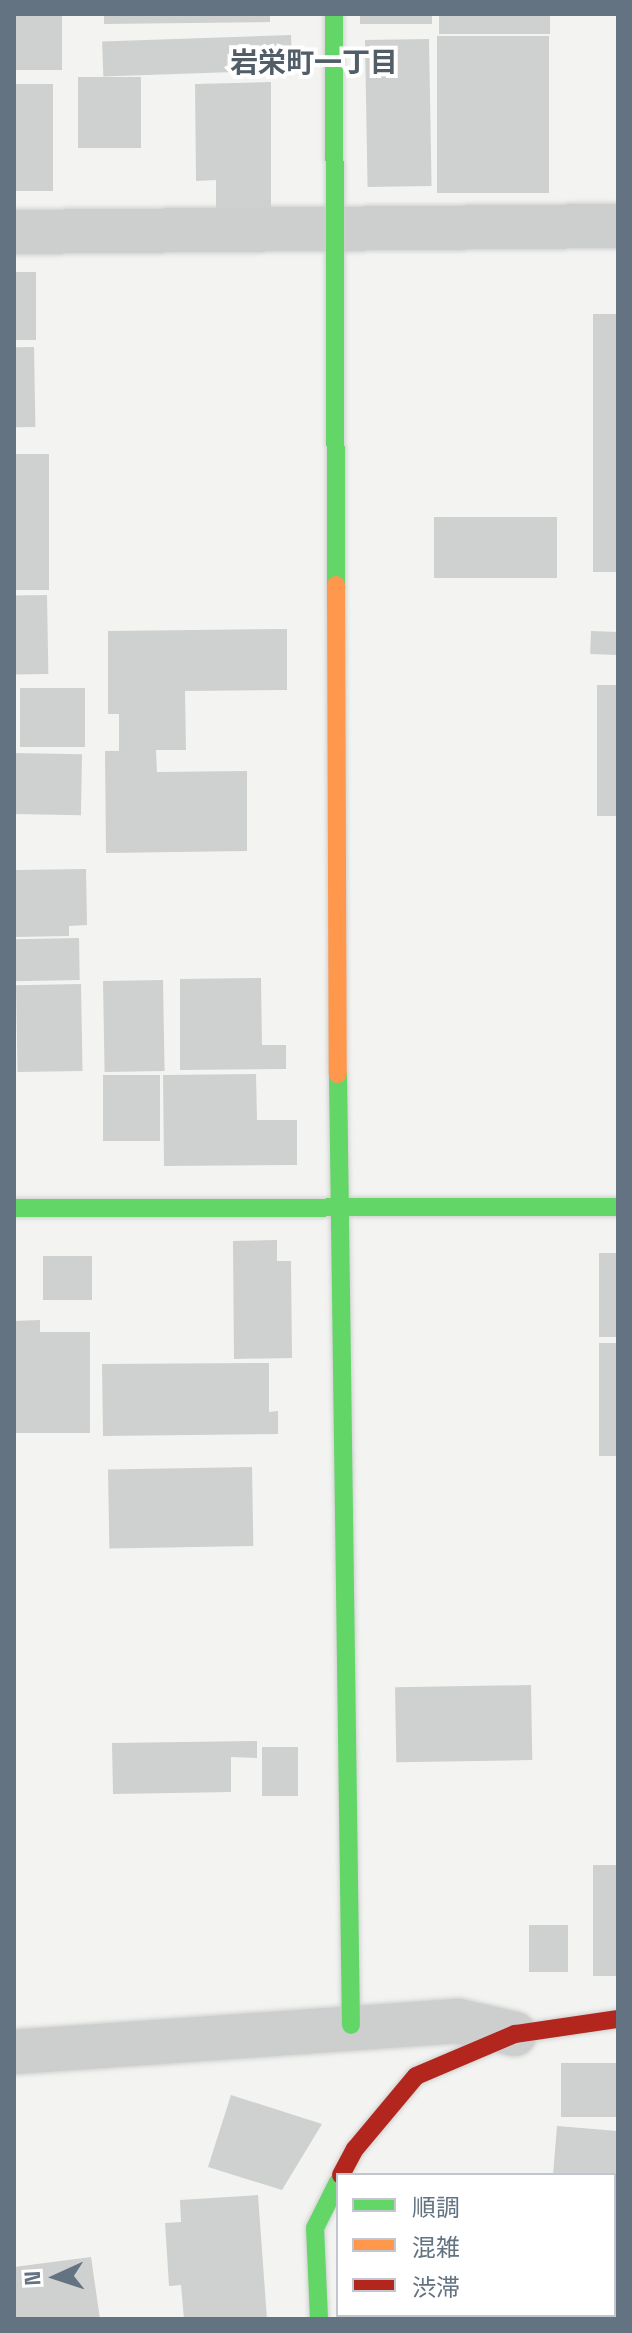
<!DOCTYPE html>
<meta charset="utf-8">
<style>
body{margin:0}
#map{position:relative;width:632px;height:2333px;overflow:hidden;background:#f3f4f1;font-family:"Space Grotesk","Noto Sans JP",sans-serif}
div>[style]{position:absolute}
.building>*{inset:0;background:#cfd0d0;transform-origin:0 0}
.roads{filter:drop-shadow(0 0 2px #cfd0d0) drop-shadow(0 0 2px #cfd0d0)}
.street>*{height:44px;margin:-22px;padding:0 22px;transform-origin:22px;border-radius:22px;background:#cdcece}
.fast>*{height:18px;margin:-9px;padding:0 9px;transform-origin:9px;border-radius:9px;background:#63d668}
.slow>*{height:18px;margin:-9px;padding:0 9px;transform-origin:9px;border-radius:9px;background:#ff974d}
.jam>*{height:18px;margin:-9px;padding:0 9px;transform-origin:9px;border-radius:9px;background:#b3261e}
span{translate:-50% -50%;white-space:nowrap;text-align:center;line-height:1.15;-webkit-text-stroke:8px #fff;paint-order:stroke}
.neighbourhood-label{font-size:28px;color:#515d67;font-weight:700}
.frame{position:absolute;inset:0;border:16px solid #637382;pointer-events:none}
.legend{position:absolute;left:336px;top:2173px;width:280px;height:144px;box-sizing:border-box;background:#fff;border:2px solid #c1c7cd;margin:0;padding:10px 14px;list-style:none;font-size:24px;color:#637382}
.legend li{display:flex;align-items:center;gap:16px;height:40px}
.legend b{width:40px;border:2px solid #c1c7cd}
.north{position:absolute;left:16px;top:2237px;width:80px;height:80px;-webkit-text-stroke:6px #fff;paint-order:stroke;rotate:267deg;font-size:22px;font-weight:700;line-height:32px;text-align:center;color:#637382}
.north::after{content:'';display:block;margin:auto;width:28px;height:36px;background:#637382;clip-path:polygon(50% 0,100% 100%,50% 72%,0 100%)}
</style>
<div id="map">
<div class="building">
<i style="left:14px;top:14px;width:48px;height:56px"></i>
<i style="clip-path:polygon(104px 14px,270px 14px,270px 22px,104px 24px)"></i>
<i style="left:360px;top:14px;width:72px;height:10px"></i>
<i style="left:439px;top:14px;width:111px;height:20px"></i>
<i style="left:291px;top:35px;width:35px;height:189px;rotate:88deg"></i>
<i style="left:549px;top:36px;width:157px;height:112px;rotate:90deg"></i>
<i style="left:429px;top:39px;width:147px;height:64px;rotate:89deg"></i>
<i style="left:78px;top:77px;width:63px;height:71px"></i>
<i style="clip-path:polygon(271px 82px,271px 209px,216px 210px,216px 180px,196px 181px,195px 84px)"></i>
<i style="left:14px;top:84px;width:39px;height:107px"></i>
<i style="left:14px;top:272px;width:22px;height:68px"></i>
<i style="left:593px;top:314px;width:25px;height:258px"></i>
<i style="left:34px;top:347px;width:80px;height:20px;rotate:89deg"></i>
<i style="left:49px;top:454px;width:136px;height:35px;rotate:90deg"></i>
<i style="left:557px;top:517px;width:61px;height:123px;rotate:90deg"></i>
<i style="left:47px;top:595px;width:79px;height:33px;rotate:89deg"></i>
<i style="clip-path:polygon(287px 629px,287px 690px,185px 691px,186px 750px,156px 750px,157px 772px,247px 771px,247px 851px,106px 853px,105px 751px,119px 751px,119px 714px,108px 714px,108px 631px)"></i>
<i style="left:591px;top:631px;width:27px;height:23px;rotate:2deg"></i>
<i style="left:597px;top:685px;width:21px;height:131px"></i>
<i style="left:85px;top:688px;width:59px;height:65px;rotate:90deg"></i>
<i style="left:14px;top:753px;width:68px;height:61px;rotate:1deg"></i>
<i style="clip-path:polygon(86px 869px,87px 925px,69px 926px,69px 936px,14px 937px,14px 870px)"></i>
<i style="left:79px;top:938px;width:42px;height:65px;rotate:89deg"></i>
<i style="clip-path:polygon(261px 978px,262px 1045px,286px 1045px,286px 1069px,180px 1070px,180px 979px)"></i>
<i style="left:163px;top:980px;width:91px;height:60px;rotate:89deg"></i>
<i style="left:81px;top:984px;width:87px;height:65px;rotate:89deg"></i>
<i style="clip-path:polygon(256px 1074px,257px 1120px,297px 1120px,297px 1165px,164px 1166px,163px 1075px)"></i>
<i style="left:103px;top:1075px;width:57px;height:66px"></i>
<i style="clip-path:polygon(277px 1240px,277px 1261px,291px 1261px,292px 1358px,234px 1359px,233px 1241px)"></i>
<i style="left:599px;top:1253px;width:19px;height:84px"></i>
<i style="left:92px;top:1256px;width:44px;height:49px;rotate:90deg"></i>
<i style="clip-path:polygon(40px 1320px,40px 1332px,90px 1332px,90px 1433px,14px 1433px,14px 1321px)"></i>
<i style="left:599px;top:1343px;width:19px;height:113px"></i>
<i style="clip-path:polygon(269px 1363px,269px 1412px,278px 1411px,278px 1434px,103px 1436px,102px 1364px)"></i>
<i style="left:252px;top:1467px;width:79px;height:144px;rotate:89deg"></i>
<i style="left:531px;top:1685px;width:75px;height:136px;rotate:89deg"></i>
<i style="clip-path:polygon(257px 1741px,257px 1758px,231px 1757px,231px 1792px,113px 1794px,112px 1743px)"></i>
<i style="left:298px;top:1747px;width:49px;height:36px;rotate:90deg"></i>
<i style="left:618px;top:1865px;width:111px;height:25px;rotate:90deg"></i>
<i style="left:529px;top:1925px;width:39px;height:47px"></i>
<i style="left:618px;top:2063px;width:54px;height:57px;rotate:90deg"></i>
<i style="clip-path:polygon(231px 2095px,322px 2124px,282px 2190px,208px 2167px)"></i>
<i style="clip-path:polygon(557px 2126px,618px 2131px,618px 2319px,541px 2319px,614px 2315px,614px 2175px,553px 2175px)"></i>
<i style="clip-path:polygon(258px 2195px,267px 2319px,184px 2319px,181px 2285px,169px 2286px,165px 2223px,181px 2222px,180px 2200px)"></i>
<i style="clip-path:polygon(91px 2257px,100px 2319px,14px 2319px,14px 2267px)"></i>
</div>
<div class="roads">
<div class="street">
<i style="left:14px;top:232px;width:604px;rotate:-0.57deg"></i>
<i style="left:14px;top:2052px;width:445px;rotate:-4deg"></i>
<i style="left:458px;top:2021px;width:58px;rotate:12.8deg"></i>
</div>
<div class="fast">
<i style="left:334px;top:14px;width:571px;rotate:89.8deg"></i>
<i style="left:338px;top:1074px;width:951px;rotate:89.22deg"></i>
<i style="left:14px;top:1208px;width:604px;rotate:-0.09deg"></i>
<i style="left:319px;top:2319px;width:91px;rotate:-92.5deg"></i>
<i style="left:315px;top:2228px;width:51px;rotate:-63.4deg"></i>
</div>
<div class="slow">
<i style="left:336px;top:585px;width:489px;rotate:89.8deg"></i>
</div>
<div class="jam">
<i style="left:341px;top:2175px;width:30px;rotate:-62deg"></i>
<i style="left:355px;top:2149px;width:95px;rotate:-50.1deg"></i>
<i style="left:416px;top:2076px;width:108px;rotate:-23deg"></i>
<i style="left:515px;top:2034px;width:104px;rotate:-8.3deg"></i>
</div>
</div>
<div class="neighbourhood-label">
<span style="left:314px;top:62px">岩栄町一丁目</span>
</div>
<div class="frame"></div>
<ul class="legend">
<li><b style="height:10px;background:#63d668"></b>順調</li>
<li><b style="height:10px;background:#ff974d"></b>混雑</li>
<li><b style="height:10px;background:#b3261e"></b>渋滞</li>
</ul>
<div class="north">N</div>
</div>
